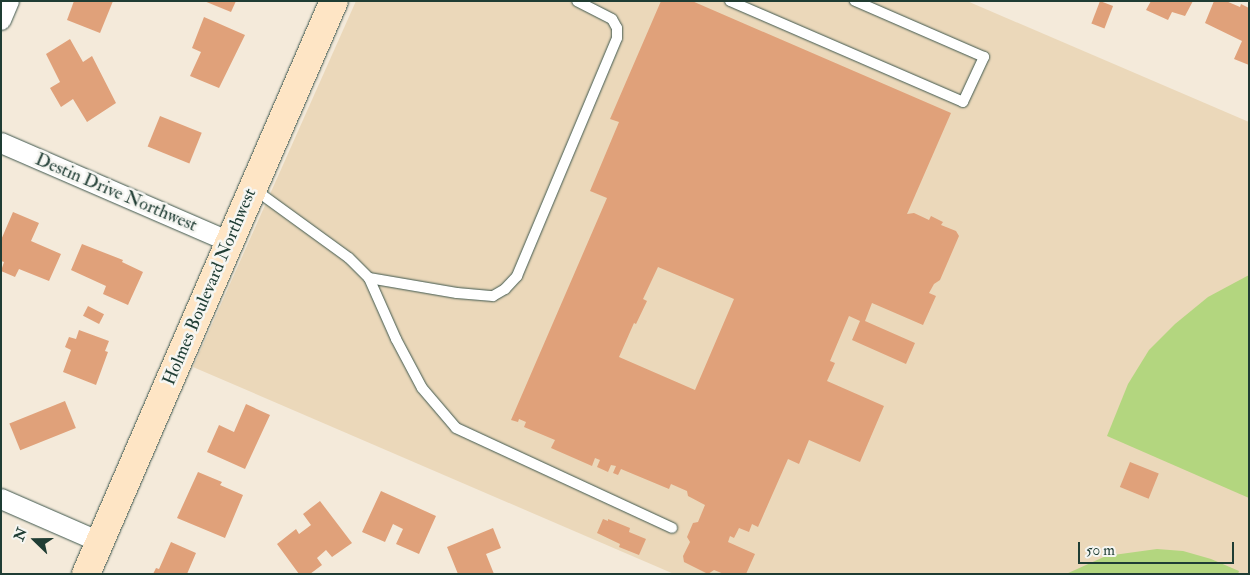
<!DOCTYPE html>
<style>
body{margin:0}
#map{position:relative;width:1250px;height:575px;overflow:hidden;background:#f4eada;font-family:"IM FELL Double Pica",serif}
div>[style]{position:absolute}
.built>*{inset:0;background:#ebd8ba}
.green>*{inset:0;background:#b3d67f}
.building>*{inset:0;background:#e0a17a;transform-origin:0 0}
.roads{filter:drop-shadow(0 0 1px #3f574d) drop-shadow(0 0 1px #3f574d)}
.lane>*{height:10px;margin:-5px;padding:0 5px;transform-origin:5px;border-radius:5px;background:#fff}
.street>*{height:20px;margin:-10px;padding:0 10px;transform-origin:10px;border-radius:10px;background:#fff}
.secondary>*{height:28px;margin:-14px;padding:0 14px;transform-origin:14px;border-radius:14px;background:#fee5c5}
span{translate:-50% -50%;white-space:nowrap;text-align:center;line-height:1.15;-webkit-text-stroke:5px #f6f6f2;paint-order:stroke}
.street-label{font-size:18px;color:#1f3d34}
.frame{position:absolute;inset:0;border:2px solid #1f3d34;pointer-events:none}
.north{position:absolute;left:10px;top:515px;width:50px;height:50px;-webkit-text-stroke:4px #f6f6f2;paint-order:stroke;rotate:292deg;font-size:14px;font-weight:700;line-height:20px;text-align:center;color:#1f3d34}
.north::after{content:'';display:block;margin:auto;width:18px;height:22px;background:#1f3d34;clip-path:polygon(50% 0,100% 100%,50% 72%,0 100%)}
.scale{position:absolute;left:1078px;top:542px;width:156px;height:22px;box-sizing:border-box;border:2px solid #1f3d34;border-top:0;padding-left:6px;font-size:15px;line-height:18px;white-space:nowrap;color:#1f3d34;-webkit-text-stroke:4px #f6f6f2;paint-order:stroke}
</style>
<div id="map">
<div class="built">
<i style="clip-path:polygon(356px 1px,967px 1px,1249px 122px,1249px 574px,674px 574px,193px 367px)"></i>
</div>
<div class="green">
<i style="clip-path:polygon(1249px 275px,1249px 498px,1107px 436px,1128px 384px,1149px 350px,1175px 324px,1208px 297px)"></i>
<i style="clip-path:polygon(1157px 549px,1183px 551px,1211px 559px,1239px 571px,1238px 574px,1066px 574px,1106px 556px)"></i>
</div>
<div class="building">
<i style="clip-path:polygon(74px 1px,113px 1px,100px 33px,67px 20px)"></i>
<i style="clip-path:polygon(204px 1px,236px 1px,231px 12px)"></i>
<i style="clip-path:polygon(evenodd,661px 1px,692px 1px,951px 113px,907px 214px,914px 213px,929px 220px,931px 216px,943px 222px,941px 225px,956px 231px,959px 236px,940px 280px,934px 284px,929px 293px,936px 296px,923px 325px,872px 303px,865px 321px,915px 343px,906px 364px,852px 340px,860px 321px,849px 316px,830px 361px,835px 363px,827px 381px,884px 406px,860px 462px,809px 440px,799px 464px,788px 459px,758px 527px,752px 524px,749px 532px,739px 528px,734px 538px,730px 536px,728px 542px,755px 554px,746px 574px,724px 574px,714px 570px,708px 574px,684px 562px,683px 556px,690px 542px,687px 537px,693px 523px,698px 522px,705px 505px,688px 496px,687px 491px,671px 484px,669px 489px,621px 469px,618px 475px,613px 473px,616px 466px,611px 465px,608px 472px,597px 467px,600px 460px,595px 458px,592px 466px,551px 448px,555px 440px,524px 427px,526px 422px,519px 419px,518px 422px,511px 420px,607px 198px,590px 191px,619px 122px,610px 119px,661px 1px,658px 267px,734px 299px,695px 390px,619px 357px,634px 323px,636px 324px,647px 301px,643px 299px,658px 267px)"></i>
<i style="left:1100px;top:1px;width:14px;height:24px;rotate:21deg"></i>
<i style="clip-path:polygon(1151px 1px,1193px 1px,1185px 16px,1172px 12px,1168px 20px,1146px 10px)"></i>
<i style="clip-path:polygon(1214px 1px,1226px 1px,1240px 7px,1241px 4px,1249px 8px,1249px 65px,1234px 59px,1242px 41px,1205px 23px)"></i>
<i style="clip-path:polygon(204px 17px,245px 35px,219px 88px,190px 76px,201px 52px,192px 48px)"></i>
<i style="clip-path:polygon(70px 39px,83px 62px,92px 56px,116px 103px,87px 122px,73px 99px,61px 107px,50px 88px,60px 82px,46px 54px)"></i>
<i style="left:160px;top:116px;width:45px;height:33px;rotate:22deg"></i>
<i style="clip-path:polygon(13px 212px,39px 223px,31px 241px,61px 254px,49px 281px,19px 269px,15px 277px,1px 271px,4px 262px,1px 261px,1px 240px)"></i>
<i style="clip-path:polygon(82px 244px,123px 260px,122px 262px,143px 272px,128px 305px,103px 294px,106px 286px,71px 270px)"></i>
<i style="left:88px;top:306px;width:18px;height:11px;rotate:27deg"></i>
<i style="clip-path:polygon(79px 330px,109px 341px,105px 351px,108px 352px,96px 385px,63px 372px,71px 350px,65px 347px,69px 337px,76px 339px)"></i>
<i style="left:65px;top:401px;width:29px;height:60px;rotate:68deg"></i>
<i style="clip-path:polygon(246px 404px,270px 415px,245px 469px,207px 452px,219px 425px,234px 432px)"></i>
<i style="left:1130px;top:462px;width:31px;height:27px;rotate:22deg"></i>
<i style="clip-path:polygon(198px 472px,222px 482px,220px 485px,243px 495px,225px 538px,177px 518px)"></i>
<i style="clip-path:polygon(381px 491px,436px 516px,419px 554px,396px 544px,403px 529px,393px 524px,385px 542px,362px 532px)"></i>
<i style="clip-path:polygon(320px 501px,352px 543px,332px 557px,326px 550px,317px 558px,322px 565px,310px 574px,299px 574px,277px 544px,296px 529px,299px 534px,311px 525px,303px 514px)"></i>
<i style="clip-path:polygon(603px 519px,608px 521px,608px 519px,630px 528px,629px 532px,646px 539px,639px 555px,619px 547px,620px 544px,597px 533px)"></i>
<i style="clip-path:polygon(493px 528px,501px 548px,486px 554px,494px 574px,458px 574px,447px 547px)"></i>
<i style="clip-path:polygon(171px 542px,196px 553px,187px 574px,153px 574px,156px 568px,159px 569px)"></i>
</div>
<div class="roads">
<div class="lane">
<i style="left:730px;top:1px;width:254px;rotate:23.4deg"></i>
<i style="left:963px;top:102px;width:50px;rotate:-65deg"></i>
<i style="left:984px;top:57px;width:141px;rotate:-156.5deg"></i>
<i style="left:254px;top:189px;width:117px;rotate:36deg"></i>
<i style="left:349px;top:258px;width:28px;rotate:45deg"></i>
<i style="left:369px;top:278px;width:89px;rotate:9.7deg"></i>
<i style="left:457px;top:293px;width:36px;rotate:5deg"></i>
<i style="left:493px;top:296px;width:14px;rotate:-30deg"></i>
<i style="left:505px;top:289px;width:18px;rotate:-47deg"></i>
<i style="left:517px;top:276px;width:258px;rotate:-67.2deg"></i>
<i style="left:617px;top:38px;width:10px;rotate:-90deg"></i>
<i style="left:617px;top:28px;width:10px;rotate:-119deg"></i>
<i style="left:612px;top:19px;width:39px;rotate:-153deg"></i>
<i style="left:369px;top:278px;width:67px;rotate:66.1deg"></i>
<i style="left:396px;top:339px;width:55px;rotate:62deg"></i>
<i style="left:422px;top:388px;width:52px;rotate:49.6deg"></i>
<i style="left:456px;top:428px;width:238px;rotate:24.8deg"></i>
</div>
<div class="street">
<i style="left:1px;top:20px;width:21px;rotate:-67deg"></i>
<i style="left:1px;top:143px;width:249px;rotate:23.4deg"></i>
<i style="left:1px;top:499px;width:108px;rotate:23.5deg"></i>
</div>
<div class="secondary">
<i style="left:86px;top:574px;width:624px;rotate:-66.6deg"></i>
</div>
</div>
<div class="street-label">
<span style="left:116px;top:193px;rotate:23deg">Destin Drive Northwest</span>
<span style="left:210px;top:287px;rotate:-67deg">Holmes Boulevard Northwest</span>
</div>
<div class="frame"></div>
<div class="north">N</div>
<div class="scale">50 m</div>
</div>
